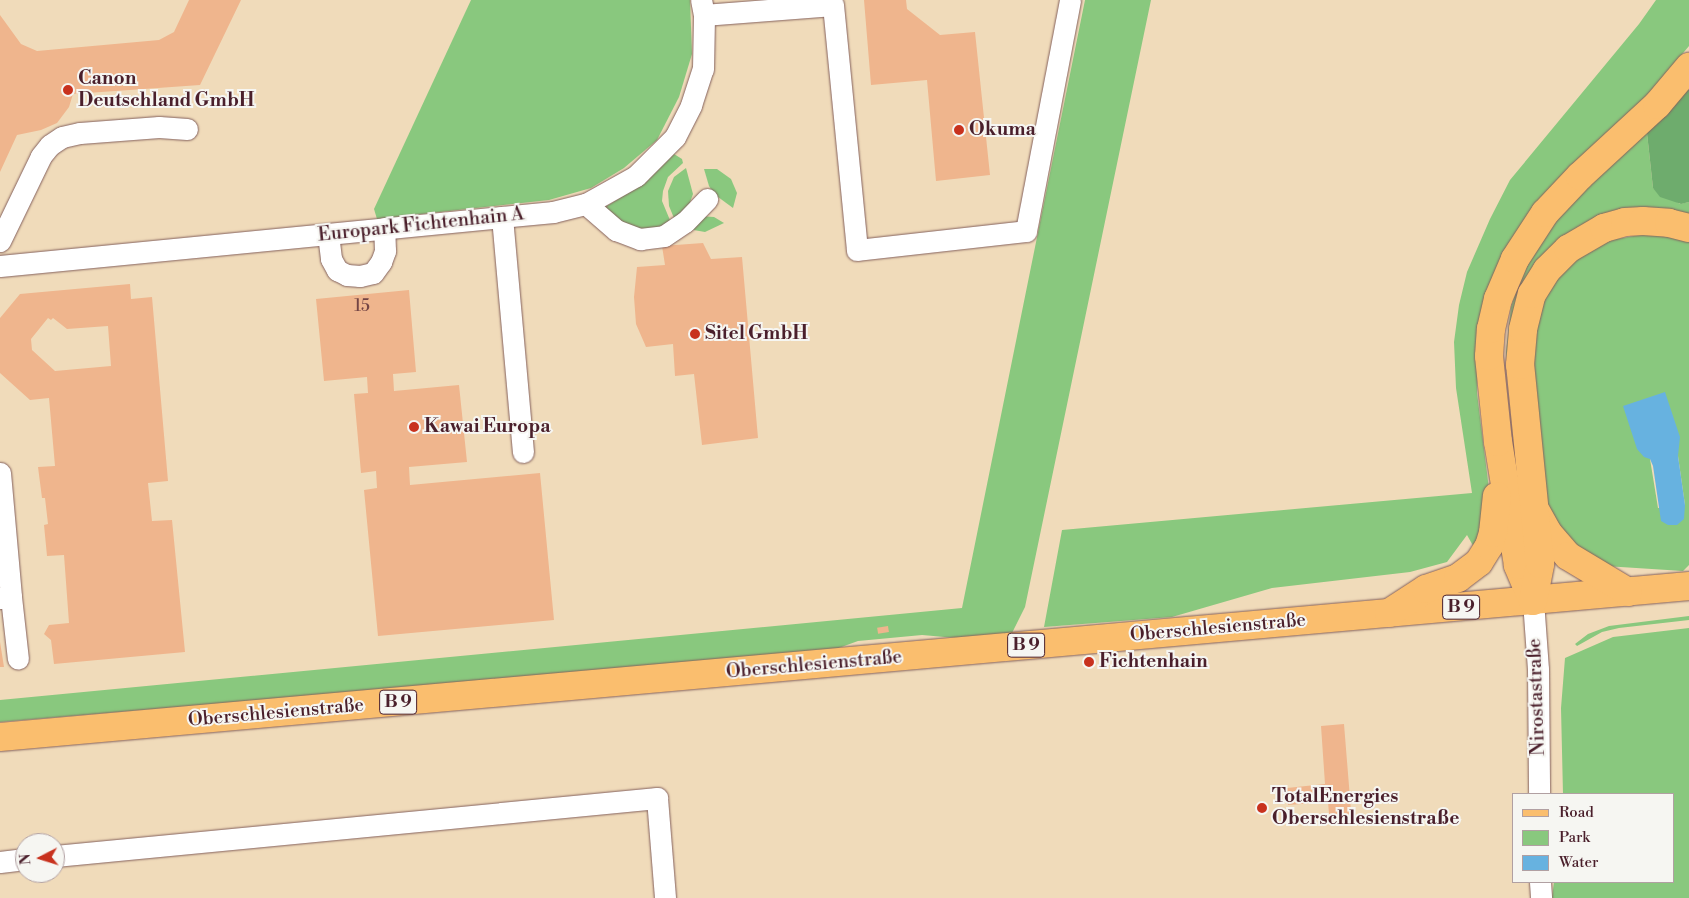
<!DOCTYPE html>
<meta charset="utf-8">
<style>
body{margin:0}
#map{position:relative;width:1689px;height:898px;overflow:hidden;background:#f0dbba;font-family:"Libre Bodoni",serif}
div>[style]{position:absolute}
.green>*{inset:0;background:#89c87e}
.forest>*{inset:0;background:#6eac6d}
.water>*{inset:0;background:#67b2e0}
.building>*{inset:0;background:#efb58d;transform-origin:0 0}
.roads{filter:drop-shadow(0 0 1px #84615d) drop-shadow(0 0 1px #84615d)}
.minor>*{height:21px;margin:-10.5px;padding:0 10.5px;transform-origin:10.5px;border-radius:10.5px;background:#fff}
.major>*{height:28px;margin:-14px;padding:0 14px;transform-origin:14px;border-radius:14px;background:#fabe6e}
.highway>*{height:28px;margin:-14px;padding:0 14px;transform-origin:14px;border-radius:14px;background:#fabe6e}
.dots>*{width:14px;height:14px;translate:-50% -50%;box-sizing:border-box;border:2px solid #f6f6f2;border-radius:50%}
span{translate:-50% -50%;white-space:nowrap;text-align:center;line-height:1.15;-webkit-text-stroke:4px #f6f6f2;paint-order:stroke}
.number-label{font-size:16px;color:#734444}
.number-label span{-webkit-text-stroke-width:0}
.shield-label span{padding:1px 4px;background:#f6f6f2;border:1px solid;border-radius:4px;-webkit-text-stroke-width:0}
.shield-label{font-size:18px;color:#4a1f2b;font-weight:700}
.poi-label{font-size:19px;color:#4a1f2b;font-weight:700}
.left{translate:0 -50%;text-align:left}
.street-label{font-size:19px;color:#4a1f2b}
.legend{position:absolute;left:1512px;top:793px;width:162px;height:90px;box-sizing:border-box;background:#f6f6f2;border:1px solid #b1a0a2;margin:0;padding:6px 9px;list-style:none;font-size:15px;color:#4a1f2b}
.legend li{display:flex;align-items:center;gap:10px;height:25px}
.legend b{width:25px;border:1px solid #b1a0a2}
.north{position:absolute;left:15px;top:833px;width:50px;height:50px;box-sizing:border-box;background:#f6f6f2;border:1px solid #b1a0a2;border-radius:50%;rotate:265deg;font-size:14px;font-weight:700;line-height:20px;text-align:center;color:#4a1f2b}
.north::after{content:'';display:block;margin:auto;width:18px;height:22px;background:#c8321e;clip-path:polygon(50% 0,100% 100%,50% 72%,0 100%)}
</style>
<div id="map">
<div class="green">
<i style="clip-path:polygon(471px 0,690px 0,692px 54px,679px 97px,657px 140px,624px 168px,591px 188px,549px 200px,377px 219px,374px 209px)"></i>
<i style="clip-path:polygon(1085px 0,1151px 0,1025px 607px,1012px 633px,979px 640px,922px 635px,858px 641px,825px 653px,0 722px,0 700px,962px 608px)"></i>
<i style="clip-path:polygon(1656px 0,1689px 0,1689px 46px,1637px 108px,1560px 178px,1478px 332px,1477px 393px,1491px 505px,1476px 551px,1467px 535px,1447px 562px,1410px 572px,1272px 588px,1172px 617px,1044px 627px,1062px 530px,1472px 493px,1456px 388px,1454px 342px,1459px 305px,1467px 272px,1490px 219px,1510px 180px,1639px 24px)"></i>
<i style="clip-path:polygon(1646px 124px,1653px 188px,1680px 204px,1689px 202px,1689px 222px,1657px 215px,1536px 277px,1517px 484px,1506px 352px,1511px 307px,1521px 275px,1560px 211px)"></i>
<i style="clip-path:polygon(674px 154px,682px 159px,683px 163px,668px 177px,663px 191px,662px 201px,672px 225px,637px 231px,602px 209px,646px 182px)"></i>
<i style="clip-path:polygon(686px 168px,693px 194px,688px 208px,674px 218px,669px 206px,668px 191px,674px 177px)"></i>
<i style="clip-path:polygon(704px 169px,717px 169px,731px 179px,737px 193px,733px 208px,714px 194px,709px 186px)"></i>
<i style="clip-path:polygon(699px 216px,714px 217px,724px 223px,705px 232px,688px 229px)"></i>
<i style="clip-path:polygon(evenodd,1645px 234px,1683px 239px,1689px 242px,1689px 565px,1683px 571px,1605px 566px,1587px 558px,1552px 523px,1544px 491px,1533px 392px,1534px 330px,1542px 302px,1556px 277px,1585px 252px,1611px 240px,1645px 234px,1678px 456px,1685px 505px,1658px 508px,1650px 459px,1678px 456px)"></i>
<i style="clip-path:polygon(1689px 616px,1689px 620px,1619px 628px,1602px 632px,1577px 646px,1575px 644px,1588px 634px,1609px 626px)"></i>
<i style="clip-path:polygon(1689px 628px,1689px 898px,1552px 898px,1554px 882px,1673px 882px,1673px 794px,1563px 794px,1561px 708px,1565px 658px,1613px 637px)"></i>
</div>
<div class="forest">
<i style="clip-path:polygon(1685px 90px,1689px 90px,1689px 202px,1681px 204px,1660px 197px,1653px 188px,1646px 124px)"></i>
</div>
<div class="water">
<i style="clip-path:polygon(1665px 392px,1680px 437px,1678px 456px,1685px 505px,1684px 519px,1677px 525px,1668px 525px,1661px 521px,1653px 466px,1650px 459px,1644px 457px,1637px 449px,1623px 406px)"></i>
</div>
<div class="building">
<i style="clip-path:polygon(189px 0,241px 0,200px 85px,73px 94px,69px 107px,57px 123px,41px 130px,17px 135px,0 172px,0 15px,21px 44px,37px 51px,159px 40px,174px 32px)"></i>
<i style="clip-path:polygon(864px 0,906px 0,907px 9px,940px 35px,975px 32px,990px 175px,936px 181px,927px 80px,871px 85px)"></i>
<i style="clip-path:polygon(703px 243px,711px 259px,742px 257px,758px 438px,702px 445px,694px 374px,675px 376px,673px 344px,646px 347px,636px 324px,634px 297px,637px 267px,665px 265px,662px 246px)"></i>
<i style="clip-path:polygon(evenodd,130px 284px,131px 299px,152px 297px,168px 481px,148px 483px,152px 521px,172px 520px,185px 652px,54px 664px,51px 640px,44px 634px,49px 625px,69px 623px,64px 555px,47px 556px,44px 525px,48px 524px,45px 498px,42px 498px,38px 467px,55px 466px,49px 398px,30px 400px,0 373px,0 318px,20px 294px,130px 284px,48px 318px,51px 320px,53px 318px,67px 329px,108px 326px,111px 366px,55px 371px,32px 350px,31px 339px,48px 318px)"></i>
<i style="clip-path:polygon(409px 290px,416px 372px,393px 374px,394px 391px,459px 385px,467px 462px,409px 467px,410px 485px,540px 473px,554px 620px,378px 636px,364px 490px,377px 488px,376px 471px,361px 473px,354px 394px,368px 393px,367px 377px,324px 381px,316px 299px)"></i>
<i style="left:888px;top:626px;width:6px;height:11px;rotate:81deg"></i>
<i style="clip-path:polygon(0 642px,4px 667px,0 667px)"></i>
<i style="clip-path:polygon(1344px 724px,1352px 823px,1330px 825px,1328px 802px,1288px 805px,1287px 788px,1325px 784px,1321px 726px)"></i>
</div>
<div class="roads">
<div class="minor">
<i style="left:704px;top:15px;width:129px;rotate:-4.4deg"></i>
<i style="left:833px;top:5px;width:246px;rotate:84.4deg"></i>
<i style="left:857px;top:250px;width:170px;rotate:-6.4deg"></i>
<i style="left:1026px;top:231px;width:235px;rotate:-79.2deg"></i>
<i style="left:586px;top:204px;width:40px;rotate:41deg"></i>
<i style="left:616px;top:230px;width:26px;rotate:21deg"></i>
<i style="left:640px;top:239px;width:24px;rotate:-7deg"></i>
<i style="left:664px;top:236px;width:25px;rotate:-34deg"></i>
<i style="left:685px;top:222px;width:32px;rotate:-46deg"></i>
<i style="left:502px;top:217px;width:236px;rotate:84.9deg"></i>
<i style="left:328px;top:234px;width:25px;rotate:83deg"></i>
<i style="left:331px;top:259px;width:13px;rotate:61deg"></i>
<i style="left:337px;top:270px;width:11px;rotate:27deg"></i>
<i style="left:347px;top:275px;width:13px;rotate:4deg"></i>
<i style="left:360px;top:276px;width:13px;rotate:-13deg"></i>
<i style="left:373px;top:273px;width:14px;rotate:-54deg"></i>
<i style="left:381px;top:262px;width:12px;rotate:-70deg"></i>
<i style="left:385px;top:251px;width:23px;rotate:-92deg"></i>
<i style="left:0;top:241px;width:94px;rotate:-64.2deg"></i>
<i style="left:41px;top:156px;width:14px;rotate:-51deg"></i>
<i style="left:50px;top:145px;width:14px;rotate:-34deg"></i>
<i style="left:62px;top:137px;width:18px;rotate:-13deg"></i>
<i style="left:80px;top:133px;width:79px;rotate:-4.3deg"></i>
<i style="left:159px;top:127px;width:28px;rotate:4deg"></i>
<i style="left:0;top:266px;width:556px;rotate:-5.58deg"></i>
<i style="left:553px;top:212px;width:34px;rotate:-14deg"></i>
<i style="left:586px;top:204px;width:57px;rotate:-29.2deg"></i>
<i style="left:636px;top:176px;width:55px;rotate:-45deg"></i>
<i style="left:675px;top:137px;width:36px;rotate:-63deg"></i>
<i style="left:691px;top:105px;width:38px;rotate:-72deg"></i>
<i style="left:703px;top:69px;width:54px;rotate:-88.9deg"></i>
<i style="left:704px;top:15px;width:15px;rotate:-101deg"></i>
<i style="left:0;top:473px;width:124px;rotate:84.9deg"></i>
<i style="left:11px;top:597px;width:11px;rotate:175deg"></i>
<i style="left:11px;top:597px;width:62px;rotate:83.6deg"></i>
<i style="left:1533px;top:601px;width:68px;rotate:85.8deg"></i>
<i style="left:1538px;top:669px;width:125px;rotate:89.5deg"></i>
<i style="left:55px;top:856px;width:605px;rotate:-5.5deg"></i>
<i style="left:657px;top:798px;width:100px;rotate:85.4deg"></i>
<i style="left:0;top:862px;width:25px;rotate:-7deg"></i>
<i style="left:1540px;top:882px;width:16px;rotate:86deg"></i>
</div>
<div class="major">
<i style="left:0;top:737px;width:1696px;rotate:-5.11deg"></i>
</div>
<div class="highway">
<i style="left:1537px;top:513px;width:23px;rotate:61deg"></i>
<i style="left:1548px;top:533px;width:30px;rotate:49deg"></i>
<i style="left:1568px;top:556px;width:70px;rotate:31deg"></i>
<i style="left:1533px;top:601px;width:39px;rotate:-113deg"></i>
<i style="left:1518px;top:565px;width:125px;rotate:-99.2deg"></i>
<i style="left:1498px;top:442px;width:86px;rotate:-96deg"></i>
<i style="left:1489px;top:356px;width:27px;rotate:-86deg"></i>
<i style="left:1491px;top:329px;width:31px;rotate:-77deg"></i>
<i style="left:1498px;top:299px;width:43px;rotate:-67deg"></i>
<i style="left:1515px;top:259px;width:55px;rotate:-56.9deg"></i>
<i style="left:1545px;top:213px;width:51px;rotate:-46.6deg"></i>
<i style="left:1580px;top:176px;width:105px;rotate:-42.7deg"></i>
<i style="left:1657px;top:105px;width:50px;rotate:-49.9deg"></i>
<i style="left:1533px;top:601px;width:38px;rotate:-79deg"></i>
<i style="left:1540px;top:564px;width:200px;rotate:-95.7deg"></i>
<i style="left:1520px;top:365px;width:36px;rotate:-85deg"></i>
<i style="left:1523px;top:329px;width:36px;rotate:-76deg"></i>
<i style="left:1532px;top:294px;width:28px;rotate:-58deg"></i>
<i style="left:1547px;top:270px;width:30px;rotate:-45deg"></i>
<i style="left:1568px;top:249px;width:42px;rotate:-30.3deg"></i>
<i style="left:1604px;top:228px;width:22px;rotate:-16deg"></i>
<i style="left:1625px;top:222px;width:18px;rotate:-3deg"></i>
<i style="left:1643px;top:221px;width:26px;rotate:4deg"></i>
<i style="left:1669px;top:223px;width:21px;rotate:14deg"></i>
<i style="left:1389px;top:613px;width:44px;rotate:-33deg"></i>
<i style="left:1426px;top:589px;width:34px;rotate:-19deg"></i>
<i style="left:1458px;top:578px;width:26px;rotate:-37deg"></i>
<i style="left:1479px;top:562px;width:19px;rotate:-58deg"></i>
<i style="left:1489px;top:546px;width:14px;rotate:-73deg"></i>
<i style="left:1493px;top:533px;width:37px;rotate:-84deg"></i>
</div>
</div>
<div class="dots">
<i style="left:68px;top:90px;background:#c8321e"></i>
<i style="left:959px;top:130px;background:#c8321e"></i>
<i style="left:695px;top:334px;background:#c8321e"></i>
<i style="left:414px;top:427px;background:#c8321e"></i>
<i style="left:1089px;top:662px;background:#c8321e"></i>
<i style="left:1262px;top:808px;background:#c8321e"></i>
</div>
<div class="number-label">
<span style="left:362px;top:306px">15</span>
</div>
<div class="shield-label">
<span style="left:1461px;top:607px">B 9</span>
<span style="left:1026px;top:645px">B 9</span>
<span style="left:398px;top:702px">B 9</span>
</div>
<div class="poi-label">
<span class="left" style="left:78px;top:90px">Canon<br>Deutschland GmbH</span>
<span class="left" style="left:969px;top:130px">Okuma</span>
<span class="left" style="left:705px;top:334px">Sitel GmbH</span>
<span class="left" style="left:424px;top:427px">Kawai Europa</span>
<span class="left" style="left:1099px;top:662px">Fichtenhain</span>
<span class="left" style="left:1272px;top:808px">TotalEnergies<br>Oberschlesienstraße</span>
</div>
<div class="street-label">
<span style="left:421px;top:225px;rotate:-6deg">Europark Fichtenhain A</span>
<span style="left:1218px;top:628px;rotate:-5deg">Oberschlesienstraße</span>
<span style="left:814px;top:665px;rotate:-5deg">Oberschlesienstraße</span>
<span style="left:1537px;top:697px;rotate:-92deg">Nirostastraße</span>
<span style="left:276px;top:713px;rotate:-5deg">Oberschlesienstraße</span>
</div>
<ul class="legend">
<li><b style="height:6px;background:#fabe6e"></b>Road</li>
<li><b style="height:14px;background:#89c87e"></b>Park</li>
<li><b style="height:14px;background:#67b2e0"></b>Water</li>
</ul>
<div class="north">N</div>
</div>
